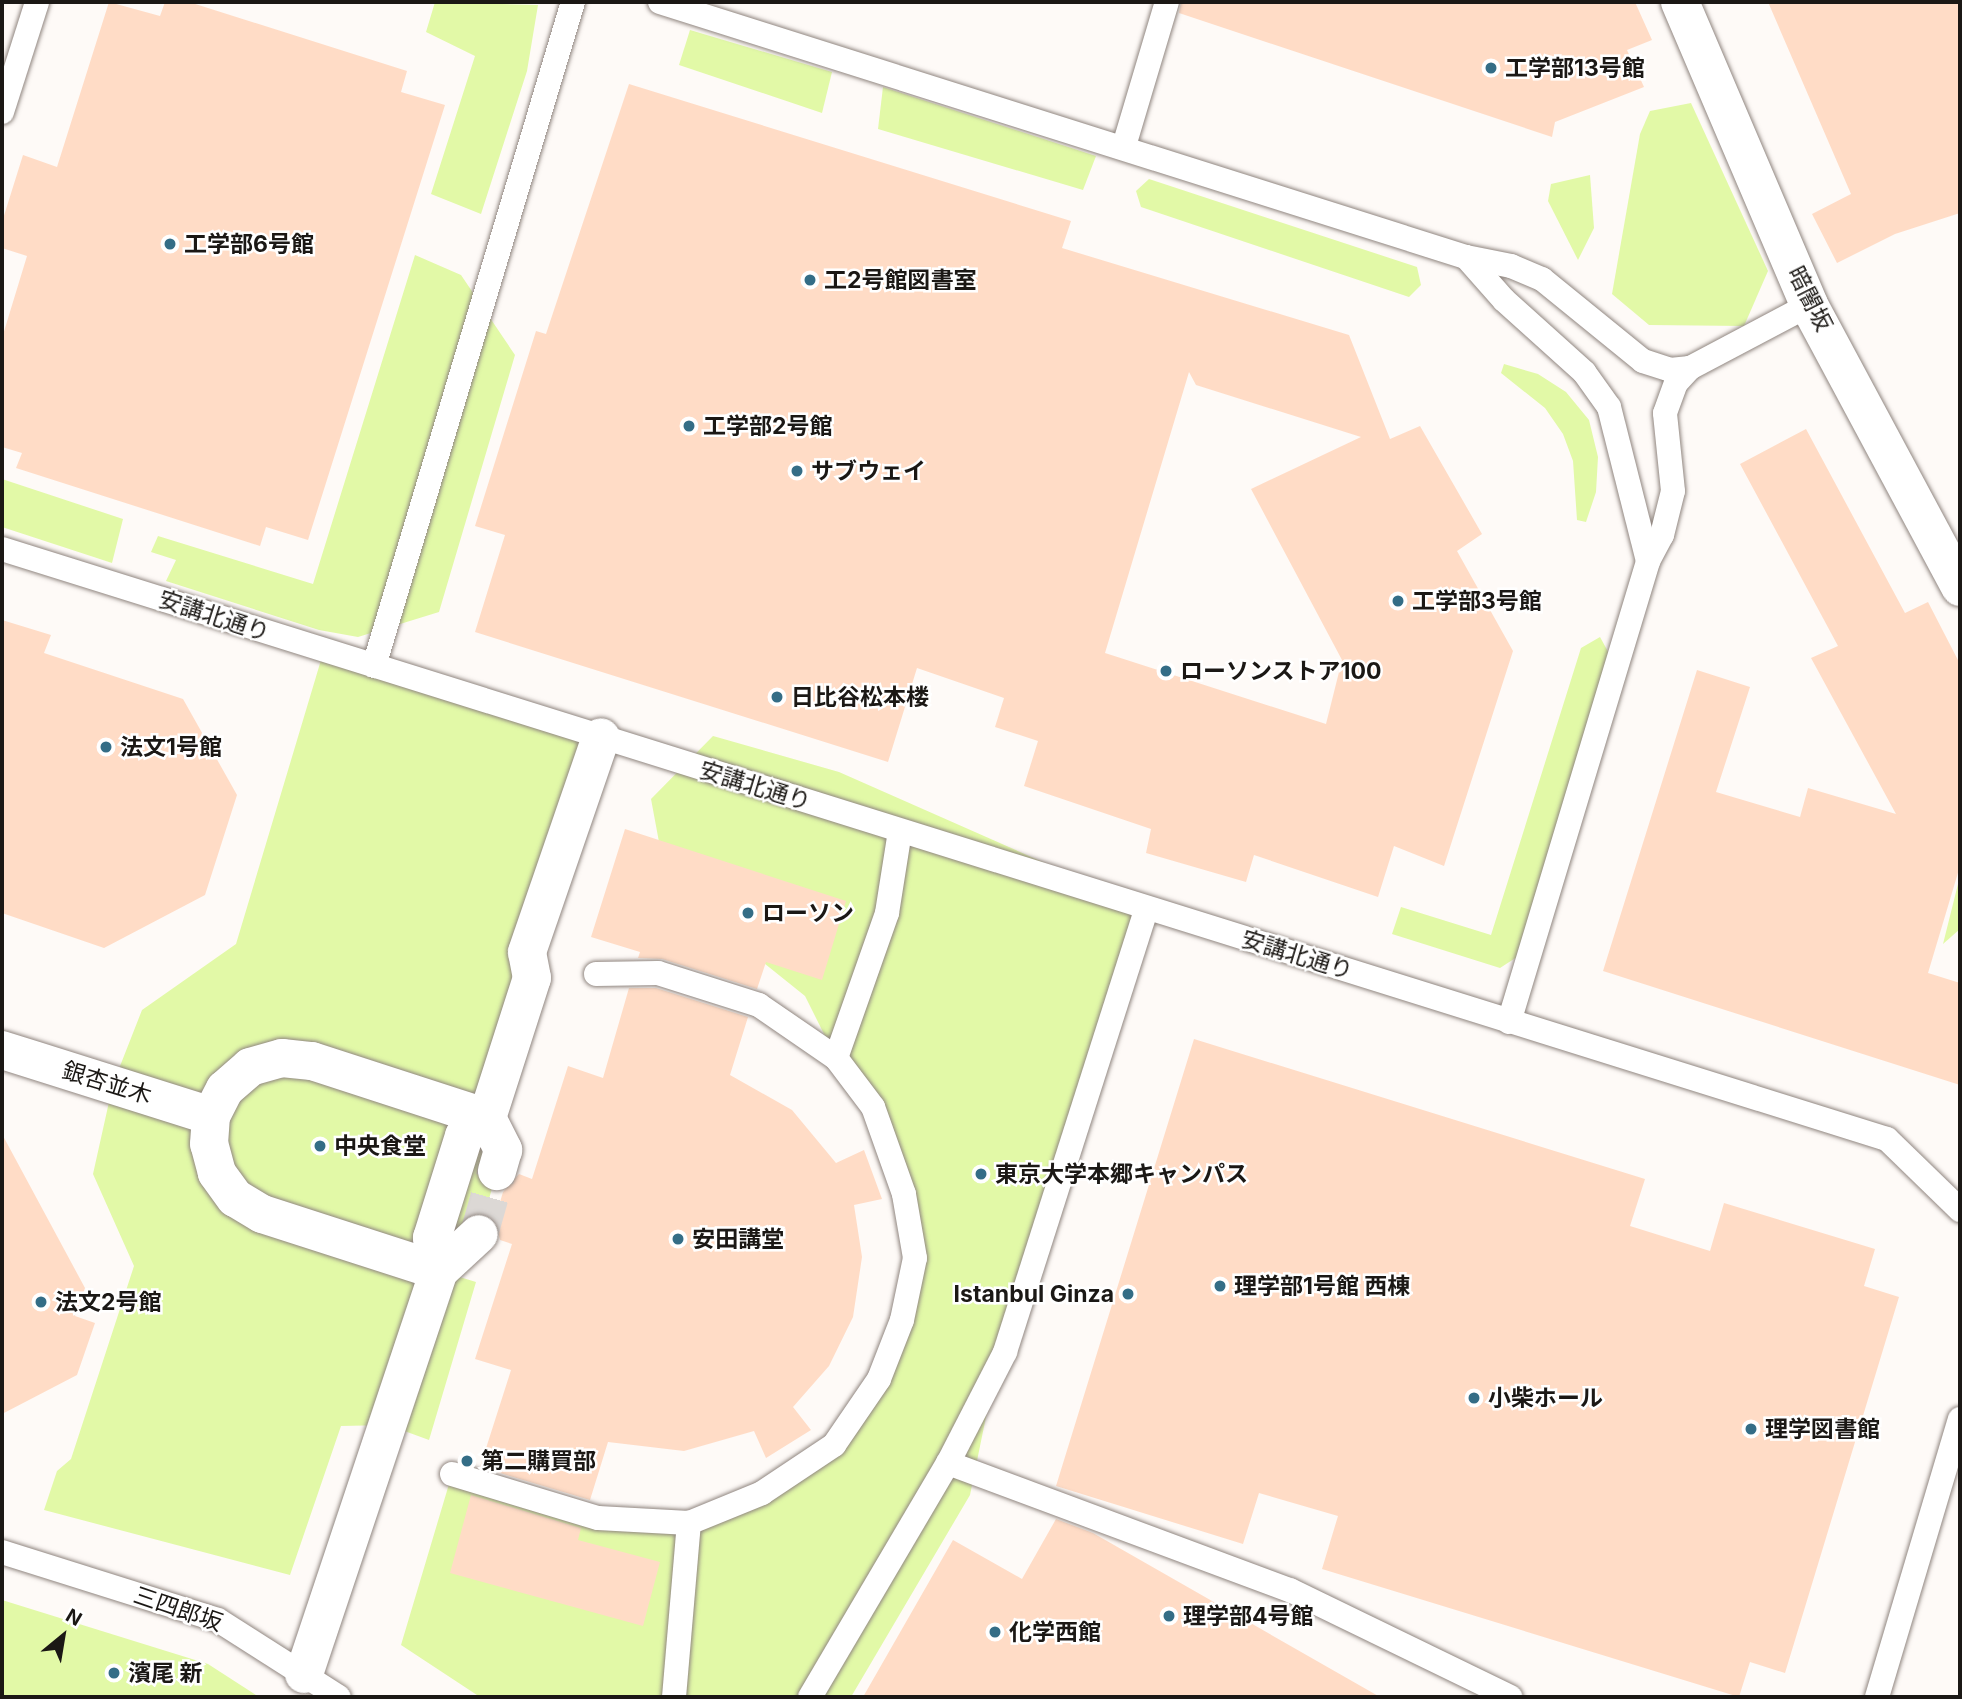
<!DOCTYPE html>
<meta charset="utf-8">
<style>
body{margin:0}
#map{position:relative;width:1962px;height:1699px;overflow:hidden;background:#fefaf7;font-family:Inter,"Noto Sans JP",sans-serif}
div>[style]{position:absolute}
.green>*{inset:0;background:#e2f9a7}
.building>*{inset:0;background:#ffdcc6}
.street-tunnel>*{height:38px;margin-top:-19px;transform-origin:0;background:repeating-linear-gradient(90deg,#dcd8d5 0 38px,transparent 0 57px)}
.roads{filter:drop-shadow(0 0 2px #908680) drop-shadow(0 0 2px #908680)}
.lane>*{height:24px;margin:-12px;padding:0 12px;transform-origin:12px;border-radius:12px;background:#fff}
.street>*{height:38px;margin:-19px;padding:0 19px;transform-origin:19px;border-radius:19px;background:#fff}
.secondary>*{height:38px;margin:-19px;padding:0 19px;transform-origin:19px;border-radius:19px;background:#fff}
.dots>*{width:19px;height:19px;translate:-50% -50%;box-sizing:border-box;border:4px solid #fff;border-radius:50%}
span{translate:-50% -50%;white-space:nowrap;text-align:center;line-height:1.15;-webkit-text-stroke:5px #fff;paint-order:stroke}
.poi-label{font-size:23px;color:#1b1815;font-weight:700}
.left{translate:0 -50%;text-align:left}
.right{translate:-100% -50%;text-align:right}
.street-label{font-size:23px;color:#1b1815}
.frame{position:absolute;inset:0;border:4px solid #1b1815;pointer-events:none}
.north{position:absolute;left:28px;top:1601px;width:70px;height:70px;-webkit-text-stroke:5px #fff;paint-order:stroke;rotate:30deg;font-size:19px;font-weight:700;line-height:28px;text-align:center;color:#1b1815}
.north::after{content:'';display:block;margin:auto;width:24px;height:32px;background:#1b1815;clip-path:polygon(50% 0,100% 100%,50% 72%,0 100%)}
</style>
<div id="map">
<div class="green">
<i style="clip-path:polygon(435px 2px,538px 5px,527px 71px,481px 214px,431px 194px,475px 56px,426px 32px)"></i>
<i style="clip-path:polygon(690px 30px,832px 72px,822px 113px,679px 65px)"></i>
<i style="clip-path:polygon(883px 87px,1096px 156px,1083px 190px,878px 129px)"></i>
<i style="clip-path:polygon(1691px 103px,1768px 271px,1744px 326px,1649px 325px,1612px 294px,1640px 134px,1650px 111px)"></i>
<i style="clip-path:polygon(1590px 175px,1594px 228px,1578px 260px,1548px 201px,1551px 184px)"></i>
<i style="clip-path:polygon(1149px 179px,1417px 267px,1421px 285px,1409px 297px,1141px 207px,1136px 191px)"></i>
<i style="clip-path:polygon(415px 255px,461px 275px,515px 355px,439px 612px,358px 637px,319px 630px,166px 581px,176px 560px,151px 552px,158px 536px,313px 584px)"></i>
<i style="clip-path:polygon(1504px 364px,1538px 374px,1566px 392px,1589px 420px,1598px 457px,1596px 492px,1586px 522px,1577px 520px,1573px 461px,1563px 434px,1545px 408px,1501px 373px)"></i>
<i style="clip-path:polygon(2px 479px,123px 519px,112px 563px,2px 527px)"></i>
<i style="clip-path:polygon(1600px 637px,1611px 657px,1517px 957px,1500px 968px,1392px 934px,1401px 907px,1491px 935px,1581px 648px)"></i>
<i style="clip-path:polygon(324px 650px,601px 737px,487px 1118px,503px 1150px,479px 1234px,440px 1271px,476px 1282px,429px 1440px,388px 1425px,341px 1426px,290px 1575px,44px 1510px,57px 1471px,71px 1459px,134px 1266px,93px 1174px,113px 1084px,142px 1010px,236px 944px)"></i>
<i style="clip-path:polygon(713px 736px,839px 772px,1147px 908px,996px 1368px,970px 1495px,851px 1697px,480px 1697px,401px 1645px,452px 1474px,598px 1518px,690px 1523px,834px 1445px,902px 1320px,904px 1194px,805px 996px,667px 885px,651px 799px)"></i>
<i style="clip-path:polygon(1960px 876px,1960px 929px,1943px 944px)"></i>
<i style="clip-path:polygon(2px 1600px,208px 1664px,259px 1697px,2px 1697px)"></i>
</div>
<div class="building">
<i style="clip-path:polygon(109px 2px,160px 16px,165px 2px,189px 2px,407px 71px,401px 92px,445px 105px,308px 540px,266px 527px,260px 546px,16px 468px,22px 453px,2px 447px,2px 338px,27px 256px,2px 248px,2px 222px,23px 155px,57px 167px)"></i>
<i style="clip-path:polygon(1181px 2px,1635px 2px,1652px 40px,1627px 50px,1644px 87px,1555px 122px,1552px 137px,1179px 13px)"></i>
<i style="clip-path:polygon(1768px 2px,1960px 2px,1960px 213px,1895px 234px,1837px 263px,1812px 214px,1851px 194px)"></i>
<i style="clip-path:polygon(evenodd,629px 84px,1071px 221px,1062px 248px,1349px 335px,1390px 439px,1420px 426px,1482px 534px,1457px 551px,1513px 651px,1444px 866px,1394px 846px,1378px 897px,1254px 855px,1246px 882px,1146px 853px,1151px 829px,1024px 786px,1038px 741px,995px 727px,1004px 698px,917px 668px,888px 762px,475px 632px,505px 535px,475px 526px,536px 331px,546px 334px,629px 84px,1189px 372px,1196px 385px,1361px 437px,1251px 489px,1342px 660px,1326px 724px,1105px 653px,1189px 372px)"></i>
<i style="clip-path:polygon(1806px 429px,1905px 613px,1928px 602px,1960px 664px,1960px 866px,1928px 973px,1960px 983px,1960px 1085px,1603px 971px,1697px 670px,1750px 687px,1716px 792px,1800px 817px,1808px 788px,1896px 814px,1811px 658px,1838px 646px,1740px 464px)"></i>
<i style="clip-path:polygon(2px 620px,51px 635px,44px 653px,183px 699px,237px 795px,205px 895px,104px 948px,2px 913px)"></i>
<i style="clip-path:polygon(625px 829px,846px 901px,822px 980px,766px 962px,757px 989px,662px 959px,638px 958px,640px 952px,591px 937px)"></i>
<i style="clip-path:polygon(629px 988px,656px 988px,748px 1017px,730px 1075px,792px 1110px,836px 1163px,864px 1150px,882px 1199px,854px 1205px,862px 1257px,853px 1317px,829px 1366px,793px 1407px,811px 1430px,766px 1458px,754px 1431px,684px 1451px,608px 1442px,590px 1500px,480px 1467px,511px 1370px,475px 1359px,512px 1244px,500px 1240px,495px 1219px,503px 1192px,519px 1174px,532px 1179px,568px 1066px,603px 1078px)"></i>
<i style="clip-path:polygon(1194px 1039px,1645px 1179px,1630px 1226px,1710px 1251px,1724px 1203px,1875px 1249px,1864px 1286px,1899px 1297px,1785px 1673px,1750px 1662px,1739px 1697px,1322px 1569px,1338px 1516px,1259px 1493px,1243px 1544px,1056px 1486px)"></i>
<i style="clip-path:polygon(2px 1134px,85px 1288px,75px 1316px,95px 1323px,77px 1375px,2px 1414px)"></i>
<i style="clip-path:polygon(471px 1495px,581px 1528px,578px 1540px,660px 1562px,643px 1626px,450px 1573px)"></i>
<i style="clip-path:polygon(1056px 1519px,1093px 1533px,1380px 1697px,863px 1697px,953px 1540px,1022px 1579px)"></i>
</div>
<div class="street-tunnel">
<i style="left:479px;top:1234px;width:66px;rotate:-74.1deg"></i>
</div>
<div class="roads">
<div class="lane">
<i style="left:660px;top:2px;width:845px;rotate:17.56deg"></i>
<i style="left:1466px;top:257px;width:46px;rotate:11.3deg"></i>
<i style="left:1511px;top:266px;width:34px;rotate:23deg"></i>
<i style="left:1542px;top:279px;width:130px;rotate:39.1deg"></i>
<i style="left:1643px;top:361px;width:28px;rotate:18deg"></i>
<i style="left:1670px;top:370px;width:20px;rotate:-6deg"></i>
<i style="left:2px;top:112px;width:115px;rotate:-72.3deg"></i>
<i style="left:1124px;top:146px;width:150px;rotate:-73.4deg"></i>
<i style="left:1466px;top:257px;width:57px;rotate:48.5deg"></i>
<i style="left:1504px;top:300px;width:108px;rotate:42deg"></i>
<i style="left:1584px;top:372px;width:43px;rotate:54.5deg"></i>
<i style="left:1609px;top:407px;width:159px;rotate:75.8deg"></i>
<i style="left:2px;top:549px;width:1975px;rotate:17.38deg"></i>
<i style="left:1887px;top:1139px;width:102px;rotate:44.2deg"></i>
<i style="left:374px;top:666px;width:693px;rotate:-73.32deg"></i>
<i style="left:1509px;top:1022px;width:481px;rotate:-73.2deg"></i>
<i style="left:1648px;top:561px;width:30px;rotate:-62deg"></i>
<i style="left:1662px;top:535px;width:45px;rotate:-76deg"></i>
<i style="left:1673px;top:491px;width:78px;rotate:-95.9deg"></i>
<i style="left:1665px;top:413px;width:32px;rotate:-70deg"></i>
<i style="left:1676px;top:383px;width:21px;rotate:-47deg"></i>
<i style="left:1690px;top:368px;width:135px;rotate:-27.9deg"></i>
<i style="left:836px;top:1058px;width:154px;rotate:-70.6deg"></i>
<i style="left:887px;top:913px;width:83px;rotate:-81deg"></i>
<i style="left:948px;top:1463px;width:365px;rotate:20.4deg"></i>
<i style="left:1290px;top:1590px;width:245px;rotate:25.9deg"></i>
<i style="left:452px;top:1474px;width:152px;rotate:16.8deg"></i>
<i style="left:598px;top:1518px;width:91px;rotate:3.1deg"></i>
<i style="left:689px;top:1523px;width:79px;rotate:-22.3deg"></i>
<i style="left:762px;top:1493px;width:87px;rotate:-33.7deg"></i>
<i style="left:834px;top:1445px;width:80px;rotate:-55.7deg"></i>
<i style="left:879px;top:1379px;width:63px;rotate:-68.7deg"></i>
<i style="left:902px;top:1320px;width:63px;rotate:-78.2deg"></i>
<i style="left:915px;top:1258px;width:65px;rotate:-99.8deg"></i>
<i style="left:904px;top:1194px;width:92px;rotate:-109.6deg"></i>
<i style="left:873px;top:1107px;width:61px;rotate:-127.1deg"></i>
<i style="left:836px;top:1058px;width:93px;rotate:-145.5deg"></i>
<i style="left:759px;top:1005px;width:106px;rotate:-162.4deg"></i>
<i style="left:658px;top:973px;width:62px;rotate:179.1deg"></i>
<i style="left:2px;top:1552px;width:226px;rotate:17.5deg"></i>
<i style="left:218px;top:1620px;width:143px;rotate:32.5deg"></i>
<i style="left:674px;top:1697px;width:175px;rotate:-85.1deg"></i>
<i style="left:810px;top:1697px;width:272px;rotate:-59.5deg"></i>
<i style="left:948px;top:1463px;width:125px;rotate:-62.8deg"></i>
<i style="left:1005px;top:1352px;width:466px;rotate:-72.3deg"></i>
<i style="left:1877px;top:1697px;width:290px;rotate:-73.4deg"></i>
</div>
<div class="street">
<i style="left:2px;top:1050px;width:219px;rotate:17.5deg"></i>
<i style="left:439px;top:1271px;width:186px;rotate:-162.1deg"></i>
<i style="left:262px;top:1214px;width:31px;rotate:-149deg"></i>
<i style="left:235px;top:1198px;width:31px;rotate:-126deg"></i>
<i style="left:217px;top:1173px;width:30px;rotate:-105deg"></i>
<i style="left:209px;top:1144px;width:28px;rotate:-86deg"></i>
<i style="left:211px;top:1116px;width:30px;rotate:-63deg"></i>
<i style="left:225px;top:1089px;width:33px;rotate:-41deg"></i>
<i style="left:250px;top:1067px;width:33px;rotate:-16deg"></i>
<i style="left:282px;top:1058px;width:30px;rotate:6deg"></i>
<i style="left:312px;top:1061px;width:184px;rotate:18deg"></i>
<i style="left:487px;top:1118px;width:36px;rotate:63deg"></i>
<i style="left:503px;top:1150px;width:22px;rotate:106deg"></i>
<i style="left:439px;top:1271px;width:34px;rotate:-102deg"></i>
<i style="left:432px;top:1238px;width:107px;rotate:-72.6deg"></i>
<i style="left:464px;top:1136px;width:29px;rotate:-38deg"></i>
<i style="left:487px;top:1118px;width:147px;rotate:-72.2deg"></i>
<i style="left:532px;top:978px;width:26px;rotate:-101deg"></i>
<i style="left:527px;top:952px;width:227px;rotate:-71deg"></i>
<i style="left:304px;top:1674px;width:425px;rotate:-71.5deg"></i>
<i style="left:439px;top:1271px;width:54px;rotate:-42.8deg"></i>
</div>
<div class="secondary">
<i style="left:1680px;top:2px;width:329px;rotate:66.9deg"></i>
<i style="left:1809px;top:305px;width:320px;rotate:61.8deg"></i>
</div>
</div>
<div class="dots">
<i style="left:1491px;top:68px;background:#346d86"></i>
<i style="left:170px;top:244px;background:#346d86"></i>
<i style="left:810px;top:280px;background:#346d86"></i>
<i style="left:689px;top:426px;background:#346d86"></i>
<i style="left:797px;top:471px;background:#346d86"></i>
<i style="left:1398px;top:601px;background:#346d86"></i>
<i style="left:1166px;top:671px;background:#346d86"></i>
<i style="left:777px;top:697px;background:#346d86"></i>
<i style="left:106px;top:747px;background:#346d86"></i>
<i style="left:748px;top:913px;background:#346d86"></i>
<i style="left:320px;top:1146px;background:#346d86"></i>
<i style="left:981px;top:1174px;background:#346d86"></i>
<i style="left:678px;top:1239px;background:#346d86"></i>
<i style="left:1220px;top:1286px;background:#346d86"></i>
<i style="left:1128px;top:1294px;background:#346d86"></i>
<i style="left:41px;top:1302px;background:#346d86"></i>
<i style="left:1474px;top:1398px;background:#346d86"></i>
<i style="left:1751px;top:1429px;background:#346d86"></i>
<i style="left:467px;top:1461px;background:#346d86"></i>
<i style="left:1169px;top:1616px;background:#346d86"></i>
<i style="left:995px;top:1632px;background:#346d86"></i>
<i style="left:114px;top:1673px;background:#346d86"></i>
</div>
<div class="poi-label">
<span class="left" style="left:1505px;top:68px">工学部13号館</span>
<span class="left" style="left:184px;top:244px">工学部6号館</span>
<span class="left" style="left:824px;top:280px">工2号館図書室</span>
<span class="left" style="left:703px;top:426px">工学部2号館</span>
<span class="left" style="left:811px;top:471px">サブウェイ</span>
<span class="left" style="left:1412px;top:601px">工学部3号館</span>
<span class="left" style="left:1180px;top:671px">ローソンストア100</span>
<span class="left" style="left:791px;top:697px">日比谷松本楼</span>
<span class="left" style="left:120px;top:747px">法文1号館</span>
<span class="left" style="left:762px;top:913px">ローソン</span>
<span class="left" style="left:334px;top:1146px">中央食堂</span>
<span class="left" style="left:995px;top:1174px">東京大学本郷キャンパス</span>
<span class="left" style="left:692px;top:1239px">安田講堂</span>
<span class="left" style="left:1234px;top:1286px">理学部1号館 西棟</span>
<span class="right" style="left:1114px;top:1294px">Istanbul Ginza</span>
<span class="left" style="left:55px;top:1302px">法文2号館</span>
<span class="left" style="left:1488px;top:1398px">小柴ホール</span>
<span class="left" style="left:1765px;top:1429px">理学図書館</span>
<span class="left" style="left:481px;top:1461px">第二購買部</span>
<span class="left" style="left:1183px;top:1616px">理学部4号館</span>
<span class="left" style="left:1009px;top:1632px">化学西館</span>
<span class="left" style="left:128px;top:1673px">濱尾 新</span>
</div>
<div class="street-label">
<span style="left:1810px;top:299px;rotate:63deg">暗闇坂</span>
<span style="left:214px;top:616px;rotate:18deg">安講北通り</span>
<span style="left:755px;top:786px;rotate:17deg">安講北通り</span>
<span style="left:1297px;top:955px;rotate:17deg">安講北通り</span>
<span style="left:107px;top:1083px;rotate:17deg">銀杏並木</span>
<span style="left:178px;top:1609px;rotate:19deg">三四郎坂</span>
</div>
<div class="frame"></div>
<div class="north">N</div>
</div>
